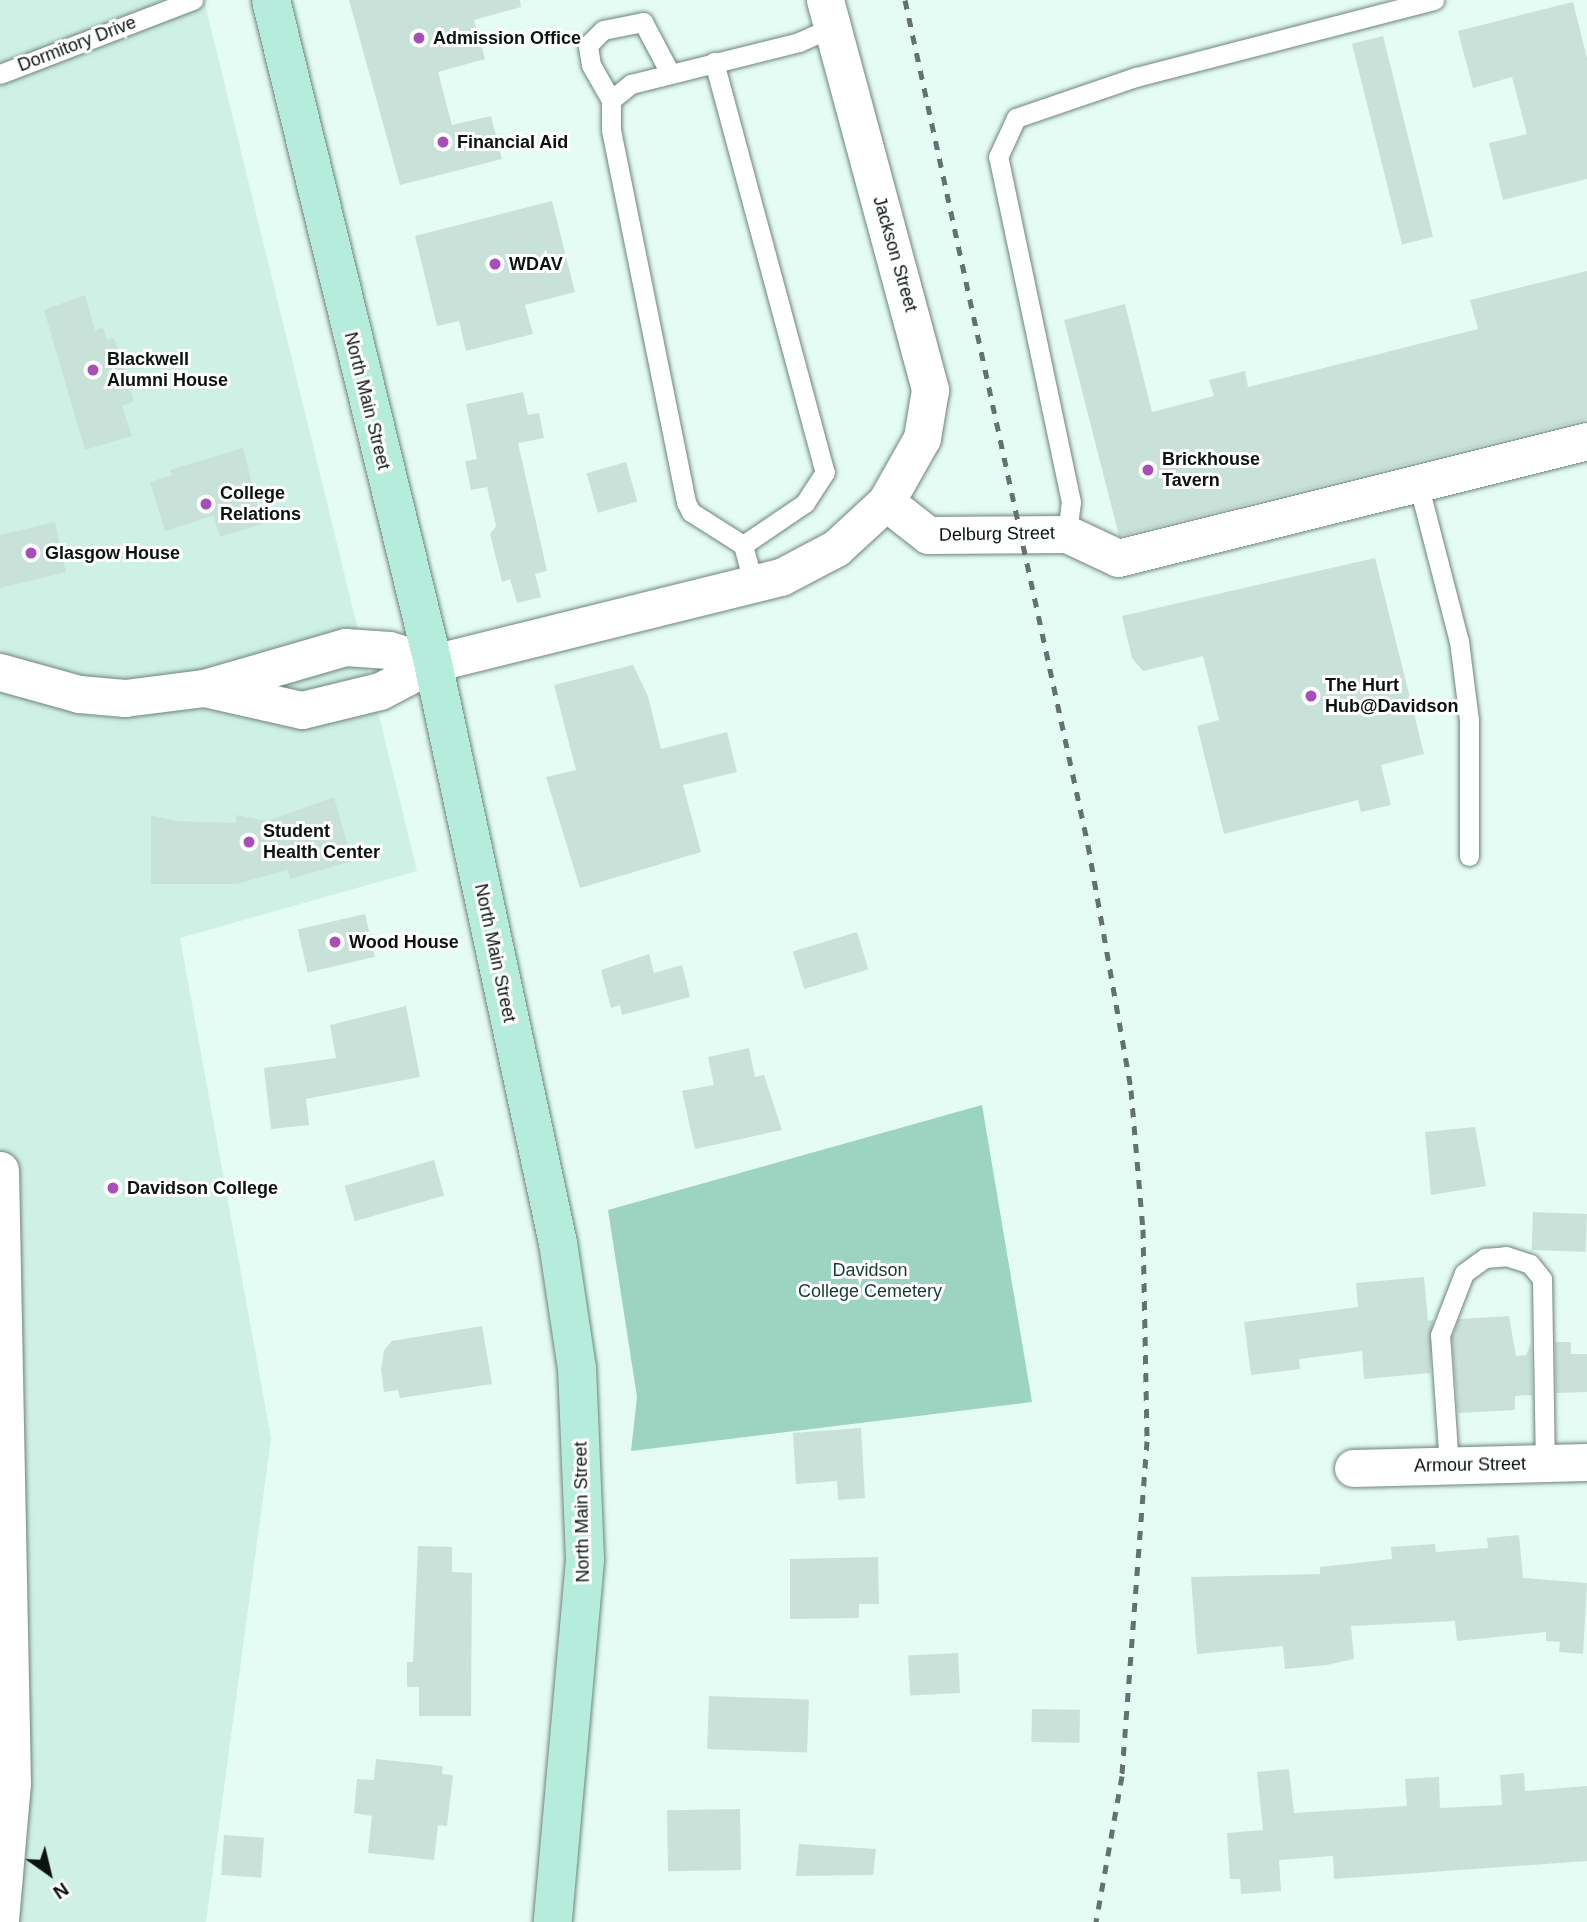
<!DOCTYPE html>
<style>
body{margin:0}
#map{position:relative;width:1587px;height:1922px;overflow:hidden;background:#e4fcf3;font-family:Arial,sans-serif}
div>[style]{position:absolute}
.built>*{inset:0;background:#cff0e4}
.green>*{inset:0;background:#9dd3c1}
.building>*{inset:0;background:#c9e2d9;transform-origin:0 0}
.roads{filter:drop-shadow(0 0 2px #6e847c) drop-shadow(0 0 2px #6e847c)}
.lane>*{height:19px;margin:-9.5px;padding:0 9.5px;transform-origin:9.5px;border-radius:9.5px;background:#fff}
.street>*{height:37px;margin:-18.5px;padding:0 18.5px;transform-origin:18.5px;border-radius:18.5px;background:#fff}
.primary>*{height:38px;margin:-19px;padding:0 19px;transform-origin:19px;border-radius:19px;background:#b6ecdb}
.rail>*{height:5px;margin-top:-2.5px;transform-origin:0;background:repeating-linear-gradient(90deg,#63726c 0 9px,transparent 0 18px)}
.dots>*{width:19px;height:19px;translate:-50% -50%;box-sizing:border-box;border:4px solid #fff;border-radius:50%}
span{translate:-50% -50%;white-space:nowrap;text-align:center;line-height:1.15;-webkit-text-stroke:6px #fff;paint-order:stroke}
.poi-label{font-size:18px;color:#0a1310;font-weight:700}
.left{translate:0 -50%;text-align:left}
.street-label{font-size:18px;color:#0a1310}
.park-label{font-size:18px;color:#153c31}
.north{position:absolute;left:14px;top:1838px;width:70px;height:70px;-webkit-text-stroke:5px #fff;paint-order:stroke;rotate:146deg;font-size:19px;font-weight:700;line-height:28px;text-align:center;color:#0a1310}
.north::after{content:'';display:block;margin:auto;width:24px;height:32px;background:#0a1310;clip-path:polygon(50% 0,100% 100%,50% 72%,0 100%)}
</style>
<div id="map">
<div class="built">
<i style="clip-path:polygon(0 0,204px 0,417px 871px,180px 938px,271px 1438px,206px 1922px,0 1922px)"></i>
</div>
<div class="green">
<i style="clip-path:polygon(982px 1105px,1032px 1402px,631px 1451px,637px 1397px,608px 1210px)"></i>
</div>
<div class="building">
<i style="clip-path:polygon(349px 0,520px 0,521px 7px,474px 20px,485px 59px,438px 72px,452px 125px,491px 116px,502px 159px,400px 185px)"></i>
<i style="clip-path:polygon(1573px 2px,1587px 58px,1587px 179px,1503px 200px,1489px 143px,1527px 134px,1512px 77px,1473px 88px,1458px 31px)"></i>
<i style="left:1383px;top:36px;width:207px;height:32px;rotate:76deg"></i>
<i style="clip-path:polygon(552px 201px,575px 292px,525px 305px,533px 334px,466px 351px,459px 321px,437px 326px,415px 236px)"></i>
<i style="clip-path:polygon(1587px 271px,1587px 419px,1119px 536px,1064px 320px,1125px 304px,1152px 412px,1214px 396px,1209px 380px,1245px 371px,1248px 387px,1478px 329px,1470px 300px)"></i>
<i style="clip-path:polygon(85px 295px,95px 330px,103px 327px,107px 340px,114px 338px,134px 401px,122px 406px,132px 436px,85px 450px,44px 310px)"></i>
<i style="clip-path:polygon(523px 392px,528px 415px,539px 413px,544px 438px,518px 443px,547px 571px,535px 574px,541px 597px,517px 603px,510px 579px,502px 582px,490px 534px,496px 526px,487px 487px,471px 490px,465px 461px,477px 459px,466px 404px)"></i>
<i style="clip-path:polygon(243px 448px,262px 524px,220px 537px,213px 516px,165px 531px,150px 482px,172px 475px,170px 470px)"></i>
<i style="left:626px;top:462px;width:41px;height:41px;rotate:74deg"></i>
<i style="clip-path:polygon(55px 522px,66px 572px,0 588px,0 535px)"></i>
<i style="clip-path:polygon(1375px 558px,1424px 754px,1381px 765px,1391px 805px,1361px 812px,1358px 800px,1224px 834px,1197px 726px,1219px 720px,1203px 656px,1143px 671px,1132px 658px,1122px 616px)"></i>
<i style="clip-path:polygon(633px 665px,648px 696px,661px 749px,727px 732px,737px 772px,683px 785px,701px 852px,580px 888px,546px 777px,576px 770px,554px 685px)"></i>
<i style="clip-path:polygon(334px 797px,352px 861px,290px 879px,287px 870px,236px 884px,151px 884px,151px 815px,175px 821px,236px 823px,236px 815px,268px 821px)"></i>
<i style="left:365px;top:914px;width:44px;height:69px;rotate:77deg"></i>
<i style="left:857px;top:932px;width:39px;height:67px;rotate:73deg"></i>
<i style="clip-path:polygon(649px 954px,654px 973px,682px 965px,690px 997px,622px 1015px,620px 1005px,611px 1008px,601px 970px)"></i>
<i style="clip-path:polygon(406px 1006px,420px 1077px,306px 1099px,309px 1125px,271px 1129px,264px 1068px,336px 1058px,330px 1025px)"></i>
<i style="clip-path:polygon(749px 1048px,755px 1077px,764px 1075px,782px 1130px,695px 1149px,682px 1091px,714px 1085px,708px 1057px)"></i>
<i style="clip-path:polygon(1475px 1127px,1486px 1186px,1431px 1195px,1425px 1132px)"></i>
<i style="left:434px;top:1160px;width:37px;height:93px;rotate:74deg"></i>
<i style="left:1533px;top:1212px;width:54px;height:38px;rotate:2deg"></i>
<i style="clip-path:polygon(1424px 1277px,1428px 1321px,1433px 1320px,1430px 1373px,1364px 1379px,1362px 1351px,1299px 1359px,1300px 1369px,1251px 1375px,1244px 1322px,1358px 1307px,1356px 1283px)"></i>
<i style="clip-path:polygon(1509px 1316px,1516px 1356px,1526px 1355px,1531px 1343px,1532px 1395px,1515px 1396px,1515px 1410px,1458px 1413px,1452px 1337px,1459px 1319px)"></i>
<i style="clip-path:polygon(482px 1326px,492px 1384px,400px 1398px,398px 1390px,384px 1392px,381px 1370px,384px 1350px,392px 1341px)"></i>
<i style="clip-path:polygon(1555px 1342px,1571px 1342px,1571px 1354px,1587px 1354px,1587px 1392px,1556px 1393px)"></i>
<i style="clip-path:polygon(861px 1428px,865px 1498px,838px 1500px,837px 1481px,796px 1484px,793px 1433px)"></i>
<i style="clip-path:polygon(1519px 1535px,1523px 1578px,1587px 1583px,1583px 1654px,1559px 1652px,1560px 1642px,1546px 1641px,1546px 1632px,1457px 1641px,1455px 1621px,1351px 1626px,1354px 1659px,1327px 1665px,1285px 1669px,1283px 1646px,1197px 1654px,1191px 1577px,1320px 1574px,1320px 1567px,1392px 1559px,1391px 1547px,1435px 1544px,1436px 1552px,1488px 1548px,1487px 1538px)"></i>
<i style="clip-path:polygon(418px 1546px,452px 1547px,452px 1572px,472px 1573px,471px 1716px,419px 1716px,419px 1687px,407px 1687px,407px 1662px,413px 1662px)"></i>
<i style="clip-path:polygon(878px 1557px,879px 1604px,859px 1604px,859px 1618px,790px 1619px,790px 1559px)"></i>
<i style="left:958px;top:1653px;width:40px;height:50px;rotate:87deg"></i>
<i style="left:709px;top:1696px;width:100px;height:53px;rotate:2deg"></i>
<i style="left:1032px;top:1709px;width:48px;height:33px;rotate:1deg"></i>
<i style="clip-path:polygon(376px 1759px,443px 1766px,442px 1774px,453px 1775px,447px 1826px,438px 1825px,434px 1860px,368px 1853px,372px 1816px,354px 1813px,357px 1779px,374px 1780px)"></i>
<i style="clip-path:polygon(1289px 1769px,1294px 1813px,1407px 1806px,1405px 1779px,1439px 1777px,1440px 1808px,1502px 1805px,1500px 1775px,1524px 1773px,1525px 1791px,1587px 1786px,1587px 1861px,1334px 1879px,1333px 1856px,1279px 1860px,1281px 1891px,1241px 1894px,1240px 1879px,1230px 1879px,1227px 1833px,1263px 1830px,1257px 1772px)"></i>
<i style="left:740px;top:1809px;width:61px;height:73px;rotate:89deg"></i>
<i style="left:224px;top:1835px;width:40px;height:40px;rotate:4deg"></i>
<i style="clip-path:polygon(799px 1844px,876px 1849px,873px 1875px,796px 1876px)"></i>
</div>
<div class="roads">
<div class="lane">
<i style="left:714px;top:62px;width:425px;rotate:74.9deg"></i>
<i style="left:825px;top:472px;width:37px;rotate:123deg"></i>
<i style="left:805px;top:503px;width:75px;rotate:145.9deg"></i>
<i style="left:0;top:74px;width:207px;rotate:-21deg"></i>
<i style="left:611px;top:100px;width:40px;rotate:-119.7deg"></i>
<i style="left:591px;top:65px;width:20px;rotate:-99deg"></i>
<i style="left:588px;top:45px;width:21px;rotate:-45deg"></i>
<i style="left:603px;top:30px;width:41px;rotate:-11.3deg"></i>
<i style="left:643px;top:22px;width:58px;rotate:62.1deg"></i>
<i style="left:1418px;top:483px;width:163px;rotate:75.5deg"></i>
<i style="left:1459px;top:641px;width:80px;rotate:82.8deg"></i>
<i style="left:1469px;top:720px;width:136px;rotate:90deg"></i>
<i style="left:1067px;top:534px;width:32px;rotate:-83deg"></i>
<i style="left:1071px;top:502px;width:353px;rotate:-101.9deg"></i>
<i style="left:998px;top:157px;width:43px;rotate:-65.2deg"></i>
<i style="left:1016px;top:118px;width:127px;rotate:-18.9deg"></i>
<i style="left:1136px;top:77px;width:308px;rotate:-14.5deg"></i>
<i style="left:754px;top:586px;width:42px;rotate:-105deg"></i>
<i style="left:743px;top:545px;width:62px;rotate:-147.6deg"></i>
<i style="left:691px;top:512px;width:11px;rotate:-117deg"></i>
<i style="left:686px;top:502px;width:379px;rotate:-101.4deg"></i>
<i style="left:611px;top:130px;width:30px;rotate:-90deg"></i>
<i style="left:611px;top:100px;width:26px;rotate:-39deg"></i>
<i style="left:631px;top:84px;width:173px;rotate:-14deg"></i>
<i style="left:799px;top:42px;width:34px;rotate:-24deg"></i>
<i style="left:1449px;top:1466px;width:131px;rotate:-93.9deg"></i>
<i style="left:1440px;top:1335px;width:66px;rotate:-68.8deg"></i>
<i style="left:1464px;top:1273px;width:26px;rotate:-36deg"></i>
<i style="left:1485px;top:1258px;width:21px;rotate:-5deg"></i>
<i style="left:1506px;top:1256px;width:25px;rotate:18deg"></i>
<i style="left:1530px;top:1264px;width:19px;rotate:51deg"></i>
<i style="left:1542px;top:1279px;width:185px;rotate:89.1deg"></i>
</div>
<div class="street">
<i style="left:825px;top:0;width:404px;rotate:74.9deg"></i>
<i style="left:930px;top:390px;width:49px;rotate:99.5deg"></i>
<i style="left:922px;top:438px;width:73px;rotate:119.4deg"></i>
<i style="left:0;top:672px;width:82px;rotate:15.6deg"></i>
<i style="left:79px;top:694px;width:46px;rotate:5deg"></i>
<i style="left:125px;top:698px;width:80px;rotate:-7.2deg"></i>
<i style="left:204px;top:688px;width:147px;rotate:-16.2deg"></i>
<i style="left:345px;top:647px;width:44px;rotate:3.9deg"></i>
<i style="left:389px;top:650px;width:46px;rotate:16.5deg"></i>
<i style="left:204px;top:688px;width:100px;rotate:12.7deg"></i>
<i style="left:302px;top:710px;width:80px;rotate:-13.7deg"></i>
<i style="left:380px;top:691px;width:60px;rotate:-27.8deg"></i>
<i style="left:433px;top:663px;width:358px;rotate:-13.9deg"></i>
<i style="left:781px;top:577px;width:62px;rotate:-27.8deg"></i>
<i style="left:836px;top:548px;width:68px;rotate:-42.6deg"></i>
<i style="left:886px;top:502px;width:53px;rotate:38.2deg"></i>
<i style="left:928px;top:535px;width:139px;rotate:-0.4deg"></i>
<i style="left:1067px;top:534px;width:56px;rotate:25.2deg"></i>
<i style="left:1118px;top:558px;width:483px;rotate:-14deg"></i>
<i style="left:0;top:1170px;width:613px;rotate:88.88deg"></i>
<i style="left:12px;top:1783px;width:139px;rotate:95deg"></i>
<i style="left:1353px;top:1468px;width:234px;rotate:-1.5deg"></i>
</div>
<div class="primary">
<i style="left:271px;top:0;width:683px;rotate:76.27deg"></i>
<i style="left:433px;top:663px;width:593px;rotate:77.84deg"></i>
<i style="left:558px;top:1243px;width:126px;rotate:81.4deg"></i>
<i style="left:577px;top:1368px;width:192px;rotate:87.6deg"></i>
<i style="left:585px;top:1560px;width:363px;rotate:95.1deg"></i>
</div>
</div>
<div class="rail">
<i style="left:905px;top:0;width:865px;rotate:77.78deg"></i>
<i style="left:1088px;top:845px;width:249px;rotate:80deg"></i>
<i style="left:1131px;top:1090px;width:140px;rotate:85.1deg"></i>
<i style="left:1143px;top:1229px;width:212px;rotate:88.9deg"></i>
<i style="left:1147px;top:1441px;width:336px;rotate:94.3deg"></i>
<i style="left:1122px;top:1776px;width:148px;rotate:100.1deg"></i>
</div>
<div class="dots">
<i style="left:419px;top:38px;background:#a94eb8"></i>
<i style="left:443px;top:142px;background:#a94eb8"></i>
<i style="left:495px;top:264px;background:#a94eb8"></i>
<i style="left:93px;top:370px;background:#a94eb8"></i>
<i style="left:1148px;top:470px;background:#a94eb8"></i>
<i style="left:206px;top:504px;background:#a94eb8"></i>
<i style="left:31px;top:553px;background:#a94eb8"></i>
<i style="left:1311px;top:696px;background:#a94eb8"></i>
<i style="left:249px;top:842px;background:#a94eb8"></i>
<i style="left:335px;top:942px;background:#a94eb8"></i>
<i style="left:113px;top:1188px;background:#a94eb8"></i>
</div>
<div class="poi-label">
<span class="left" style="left:433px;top:38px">Admission Office</span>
<span class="left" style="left:457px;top:142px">Financial Aid</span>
<span class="left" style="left:509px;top:264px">WDAV</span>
<span class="left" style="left:107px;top:370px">Blackwell<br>Alumni House</span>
<span class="left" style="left:1162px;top:470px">Brickhouse<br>Tavern</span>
<span class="left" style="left:220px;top:504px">College<br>Relations</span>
<span class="left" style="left:45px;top:553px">Glasgow House</span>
<span class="left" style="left:1325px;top:696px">The Hurt<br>Hub@Davidson</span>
<span class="left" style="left:263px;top:842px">Student<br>Health Center</span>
<span class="left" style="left:349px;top:942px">Wood House</span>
<span class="left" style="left:127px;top:1188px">Davidson College</span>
</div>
<div class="street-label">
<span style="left:77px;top:44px;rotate:-21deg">Dormitory Drive</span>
<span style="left:895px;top:254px;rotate:74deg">Jackson Street</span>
<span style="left:367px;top:401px;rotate:76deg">North Main Street</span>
<span style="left:997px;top:534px;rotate:-1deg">Delburg Street</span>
<span style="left:495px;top:953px;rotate:78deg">North Main Street</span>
<span style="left:1470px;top:1465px;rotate:-1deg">Armour Street</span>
<span style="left:582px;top:1512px;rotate:-91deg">North Main Street</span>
</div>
<div class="park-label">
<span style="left:870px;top:1281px">Davidson<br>College Cemetery</span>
</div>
<div class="north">N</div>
</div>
